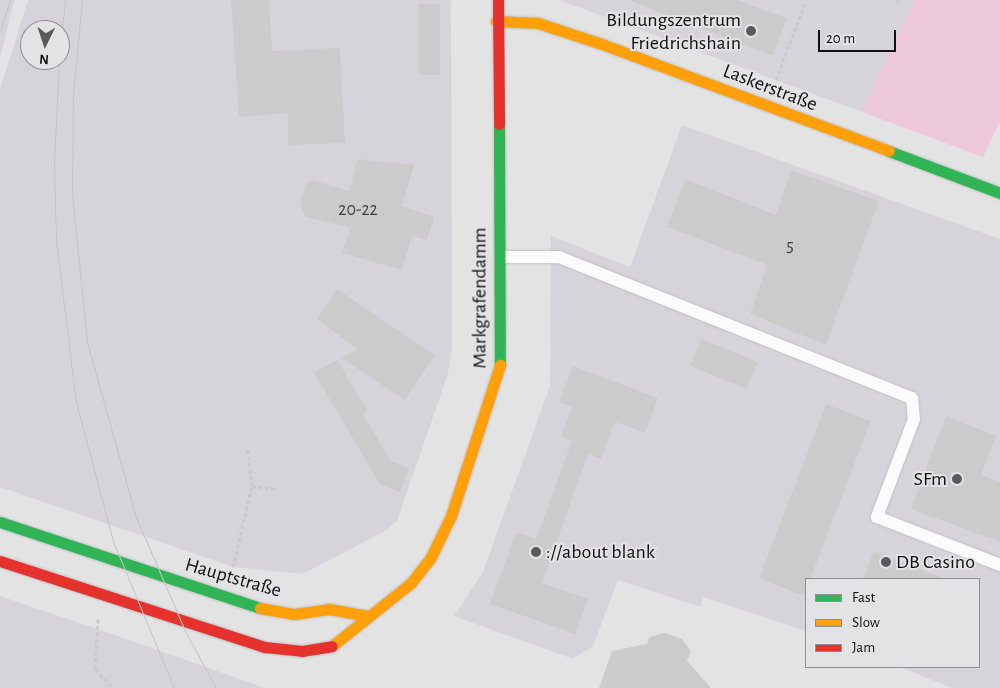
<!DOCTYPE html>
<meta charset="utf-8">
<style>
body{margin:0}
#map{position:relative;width:1000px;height:688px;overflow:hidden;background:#e3e3e4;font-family:"Alegreya Sans",sans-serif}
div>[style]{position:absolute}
.built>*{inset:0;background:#d6d4da}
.green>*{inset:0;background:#edc8db}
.building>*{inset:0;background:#cccbcc;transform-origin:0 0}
.path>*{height:3px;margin-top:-1.5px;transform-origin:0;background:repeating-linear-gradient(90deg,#cacacb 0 4px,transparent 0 6.5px)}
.roads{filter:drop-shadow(0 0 1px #c1c1c2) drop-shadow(0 0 1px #c1c1c2)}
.lane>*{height:12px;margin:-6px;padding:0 6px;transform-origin:6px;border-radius:6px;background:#fbfbfb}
.fast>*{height:11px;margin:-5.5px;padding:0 5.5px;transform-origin:5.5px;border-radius:5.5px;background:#30b455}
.slow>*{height:11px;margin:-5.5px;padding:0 5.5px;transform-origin:5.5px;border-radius:5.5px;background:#ff9f0a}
.jam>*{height:11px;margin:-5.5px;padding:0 5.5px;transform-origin:5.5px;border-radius:5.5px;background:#e5322d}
.tram>*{height:1px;margin:-0.5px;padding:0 0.5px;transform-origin:0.5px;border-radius:0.5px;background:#c4c4c5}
.dots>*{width:14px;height:14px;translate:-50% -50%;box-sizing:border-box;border:2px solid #e3e2e5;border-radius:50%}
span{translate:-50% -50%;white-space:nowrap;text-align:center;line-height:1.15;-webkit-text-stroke:4px #e3e2e5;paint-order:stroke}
.number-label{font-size:18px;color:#424142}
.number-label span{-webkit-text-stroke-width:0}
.poi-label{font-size:20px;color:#111011}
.right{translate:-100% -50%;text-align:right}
.left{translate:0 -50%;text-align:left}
.street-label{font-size:20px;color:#111011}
.legend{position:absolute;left:805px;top:578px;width:175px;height:90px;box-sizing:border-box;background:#e3e2e5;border:1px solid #8f8e90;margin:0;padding:6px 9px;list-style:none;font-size:15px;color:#111011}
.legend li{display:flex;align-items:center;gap:10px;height:25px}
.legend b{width:25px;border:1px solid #8f8e90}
.north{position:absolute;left:20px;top:20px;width:50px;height:50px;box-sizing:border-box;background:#e3e2e5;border:1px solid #8f8e90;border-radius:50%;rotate:184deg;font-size:14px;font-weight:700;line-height:20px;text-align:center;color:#111011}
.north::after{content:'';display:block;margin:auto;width:18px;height:22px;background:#5a5a5b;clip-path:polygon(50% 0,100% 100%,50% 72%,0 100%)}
.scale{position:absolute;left:818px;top:30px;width:78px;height:22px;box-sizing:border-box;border:2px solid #111011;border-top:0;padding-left:6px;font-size:15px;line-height:18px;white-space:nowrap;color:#111011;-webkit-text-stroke:4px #e3e2e5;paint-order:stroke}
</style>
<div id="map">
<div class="built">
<i style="clip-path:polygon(0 0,14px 0,0 59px)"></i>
<i style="clip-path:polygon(evenodd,28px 0,451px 0,452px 348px,448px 374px,397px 521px,385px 531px,303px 574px,233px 567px,0 487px,0 90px,28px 0,30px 30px,60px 30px,60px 60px,30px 60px,30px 30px)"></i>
<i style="clip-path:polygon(559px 0,914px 0,862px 112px)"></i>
<i style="clip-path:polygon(682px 125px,1000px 239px,1000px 688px,952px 688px,900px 667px,979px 667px,979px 579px,806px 579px,806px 631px,703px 597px,700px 607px,618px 580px,593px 646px,573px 659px,454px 616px,483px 572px,550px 386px,551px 236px,630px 267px)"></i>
<i style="clip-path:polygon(0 596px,121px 637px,265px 688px,0 688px)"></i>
</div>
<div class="green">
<i style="clip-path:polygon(914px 0,1000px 0,1000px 122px,983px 157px,862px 112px)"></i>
</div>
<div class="building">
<i style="clip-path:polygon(231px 0,269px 0,272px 51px,340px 48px,345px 143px,288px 145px,288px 113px,239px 117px)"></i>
<i style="clip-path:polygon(628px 0,737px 0,787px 18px,773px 56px)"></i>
<i style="left:419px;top:4px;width:21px;height:71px"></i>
<i style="clip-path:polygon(358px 159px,414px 165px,402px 206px,434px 217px,427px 240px,412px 236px,402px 270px,342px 253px,350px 228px,306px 217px,300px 204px,305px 185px,312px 180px,349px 191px)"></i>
<i style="clip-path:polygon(791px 170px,879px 201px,826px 345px,750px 314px,767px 265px,667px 227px,685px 179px,776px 215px)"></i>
<i style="clip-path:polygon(337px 289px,435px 355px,405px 400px,341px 358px,357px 349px,317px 319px)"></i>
<i style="left:701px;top:339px;width:61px;height:29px;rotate:22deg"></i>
<i style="clip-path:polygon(337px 360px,368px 411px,363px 414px,391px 461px,409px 468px,400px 492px,380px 484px,314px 373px)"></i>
<i style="clip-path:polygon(573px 366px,658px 398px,645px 433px,615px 422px,601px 459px,588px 454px,542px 583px,588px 599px,575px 634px,490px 604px,516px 532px,536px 539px,572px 441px,561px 436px,572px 406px,559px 402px)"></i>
<i style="left:826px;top:404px;width:48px;height:187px;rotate:21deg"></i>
<i style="clip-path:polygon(946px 416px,996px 436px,981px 475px,1000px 482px,1000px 542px,911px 509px)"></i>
<i style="clip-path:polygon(874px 551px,943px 578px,943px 579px,863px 579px)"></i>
<i style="clip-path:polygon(665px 633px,682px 639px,691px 651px,687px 661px,711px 688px,599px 688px,612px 651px,647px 644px,649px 637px)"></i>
</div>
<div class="path">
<i style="left:897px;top:2px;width:2px;rotate:-63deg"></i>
<i style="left:776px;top:80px;width:85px;rotate:-69.4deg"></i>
<i style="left:252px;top:486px;width:24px;rotate:7deg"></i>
<i style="left:233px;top:567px;width:83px;rotate:-76.8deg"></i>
<i style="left:252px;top:486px;width:39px;rotate:-97deg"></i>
<i style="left:98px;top:619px;width:50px;rotate:93.4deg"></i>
<i style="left:95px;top:669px;width:26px;rotate:47deg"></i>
</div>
<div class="roads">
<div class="lane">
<i style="left:500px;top:257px;width:59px"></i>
<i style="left:559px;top:257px;width:380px;rotate:21.8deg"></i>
<i style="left:912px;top:398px;width:21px;rotate:85deg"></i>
<i style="left:914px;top:419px;width:105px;rotate:110.7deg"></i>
<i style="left:877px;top:517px;width:132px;rotate:21.3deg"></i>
</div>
<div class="fast">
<i style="left:499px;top:124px;width:241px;rotate:89.8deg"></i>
<i style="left:889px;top:151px;width:119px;rotate:20.7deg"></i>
<i style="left:0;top:522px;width:274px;rotate:18.3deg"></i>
</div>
<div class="slow">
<i style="left:496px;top:21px;width:42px;rotate:2.7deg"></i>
<i style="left:538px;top:23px;width:67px;rotate:18.2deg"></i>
<i style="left:602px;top:44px;width:306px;rotate:20.4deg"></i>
<i style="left:260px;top:608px;width:35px;rotate:10deg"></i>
<i style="left:294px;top:614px;width:35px;rotate:-8deg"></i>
<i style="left:329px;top:609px;width:41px;rotate:9.9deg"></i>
<i style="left:332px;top:646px;width:101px;rotate:-38.6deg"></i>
<i style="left:411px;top:583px;width:33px;rotate:-52deg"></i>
<i style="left:431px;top:557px;width:46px;rotate:-64deg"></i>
<i style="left:451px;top:516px;width:159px;rotate:-72deg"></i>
</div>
<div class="jam">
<i style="left:498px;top:0;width:124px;rotate:89.5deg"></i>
<i style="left:0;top:561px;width:279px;rotate:18deg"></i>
<i style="left:265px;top:647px;width:37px;rotate:6deg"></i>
<i style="left:302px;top:651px;width:30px;rotate:-9deg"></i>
</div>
</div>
<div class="tram">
<i style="left:82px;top:0;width:93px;rotate:95.5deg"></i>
<i style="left:73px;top:93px;width:101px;rotate:90.6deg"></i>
<i style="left:72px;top:194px;width:149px;rotate:84.2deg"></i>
<i style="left:87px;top:342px;width:182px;rotate:74.4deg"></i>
<i style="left:136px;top:517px;width:126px;rotate:66.7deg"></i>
<i style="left:186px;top:633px;width:63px;rotate:61.4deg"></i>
<i style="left:0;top:31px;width:33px;rotate:-72deg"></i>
<i style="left:60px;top:47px;width:47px;rotate:-83.9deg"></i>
<i style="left:59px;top:60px;width:103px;rotate:92.8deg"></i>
<i style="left:54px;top:163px;width:77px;rotate:88.5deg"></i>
<i style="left:56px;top:240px;width:163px;rotate:83deg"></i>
<i style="left:76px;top:402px;width:144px;rotate:75.1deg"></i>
<i style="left:113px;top:541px;width:159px;rotate:67.5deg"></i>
</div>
<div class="dots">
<i style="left:751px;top:31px;background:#5a5a5b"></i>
<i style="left:957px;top:479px;background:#5a5a5b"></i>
<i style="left:536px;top:552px;background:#5a5a5b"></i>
<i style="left:886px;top:562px;background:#5a5a5b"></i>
</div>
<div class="number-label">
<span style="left:358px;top:210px">20-22</span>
<span style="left:790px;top:246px">5</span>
</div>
<div class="poi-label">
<span class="right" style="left:741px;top:32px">Bildungszentrum<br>Friedrichshain</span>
<span class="right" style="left:947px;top:479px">SFm</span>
<span class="left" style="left:546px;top:552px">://about blank</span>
<span class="left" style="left:896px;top:562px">DB Casino</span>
</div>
<div class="street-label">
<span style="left:770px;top:88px;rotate:21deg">Laskerstraße</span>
<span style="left:480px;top:298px;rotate:-90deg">Markgrafendamm</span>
<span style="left:233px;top:578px;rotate:16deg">Hauptstraße</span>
</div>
<ul class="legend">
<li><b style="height:6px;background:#30b455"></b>Fast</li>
<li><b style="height:6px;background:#ff9f0a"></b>Slow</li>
<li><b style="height:6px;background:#e5322d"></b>Jam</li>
</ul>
<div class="north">N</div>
<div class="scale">20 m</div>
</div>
